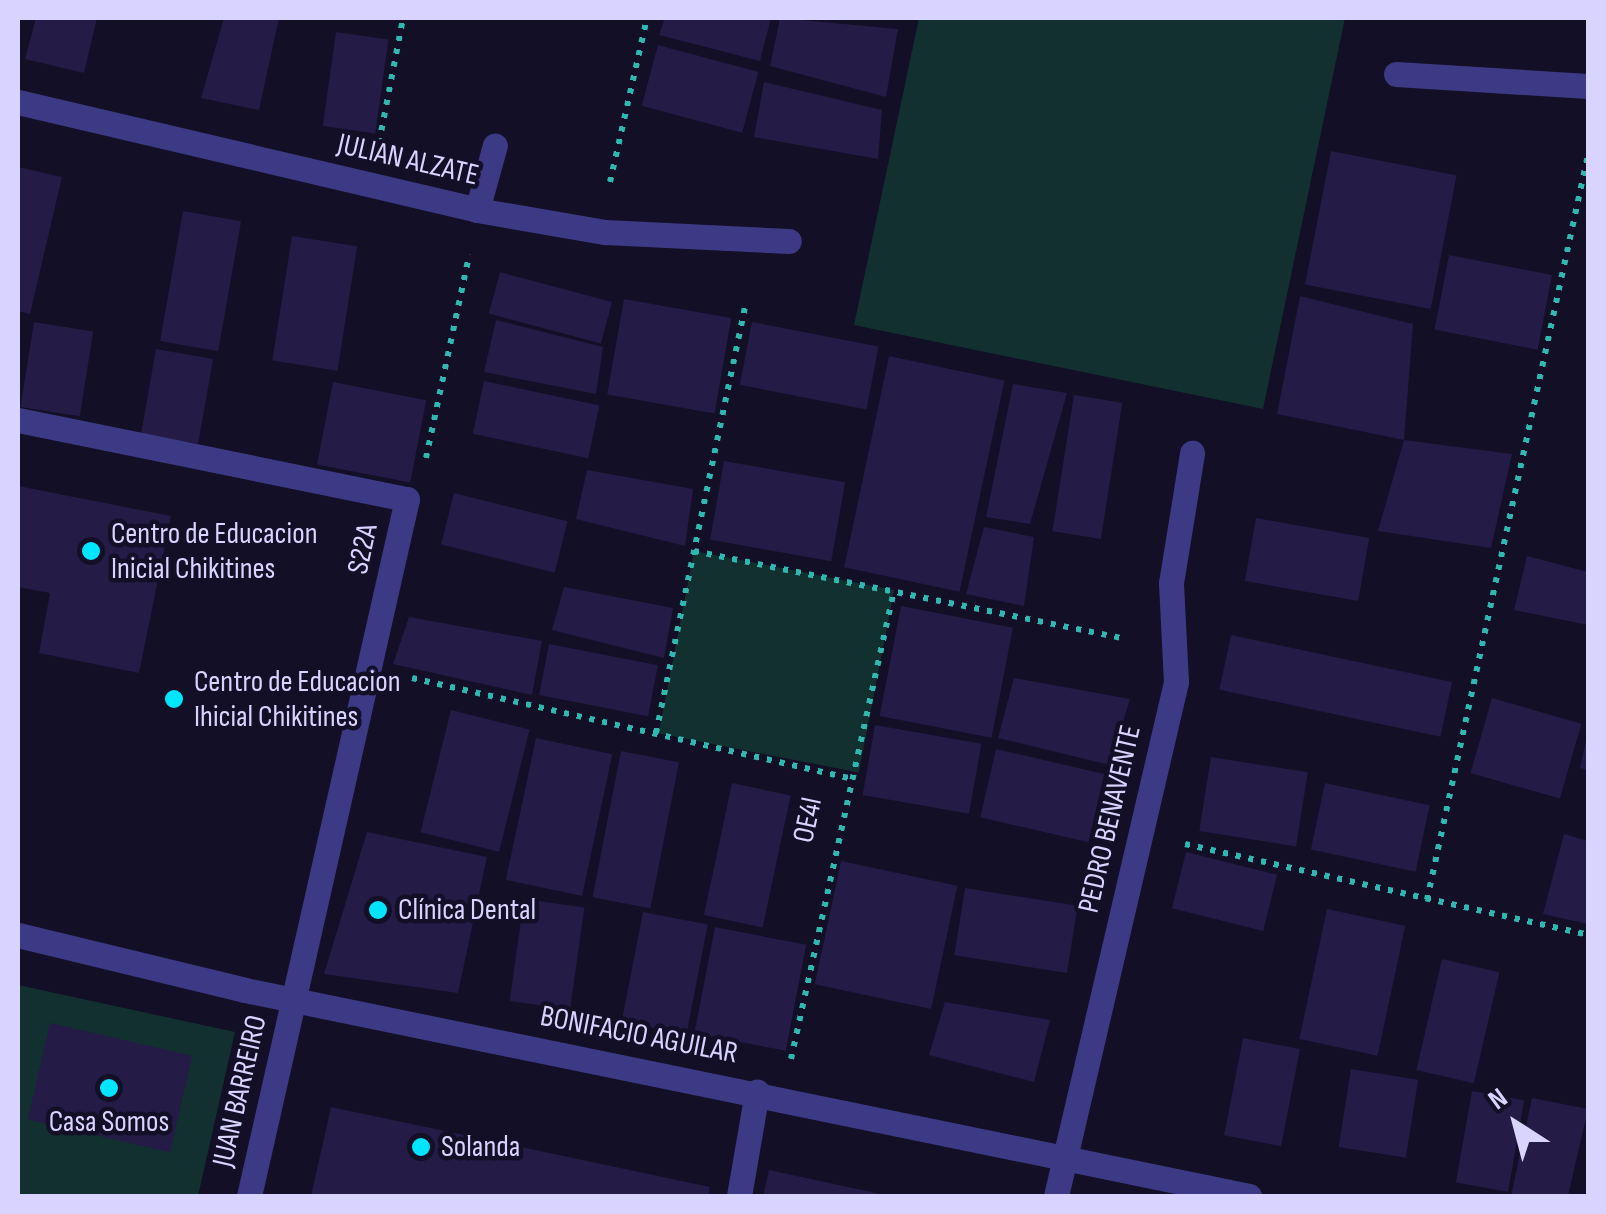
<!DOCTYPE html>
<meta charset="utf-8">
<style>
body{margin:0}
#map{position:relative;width:1606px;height:1214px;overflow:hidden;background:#130f26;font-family:"Sofia Sans Condensed",sans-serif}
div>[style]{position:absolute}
.green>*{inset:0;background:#12302f;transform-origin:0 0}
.building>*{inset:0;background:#241b47;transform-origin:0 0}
.path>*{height:6px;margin-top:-3px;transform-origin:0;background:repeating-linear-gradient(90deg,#2fb8b0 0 5px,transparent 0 13px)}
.lane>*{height:25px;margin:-12.5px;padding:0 12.5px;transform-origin:12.5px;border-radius:12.5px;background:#3d3a85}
.street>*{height:25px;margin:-12.5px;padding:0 12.5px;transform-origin:12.5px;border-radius:12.5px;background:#3d3a85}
.dots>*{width:28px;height:28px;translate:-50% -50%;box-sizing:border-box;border:5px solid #130f26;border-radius:50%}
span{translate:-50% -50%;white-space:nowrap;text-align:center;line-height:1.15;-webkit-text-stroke:9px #130f26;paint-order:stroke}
.street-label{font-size:30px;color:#d9d4ff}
.poi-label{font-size:30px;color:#d9d4ff}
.left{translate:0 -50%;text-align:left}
.frame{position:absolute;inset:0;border:20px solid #d9d4ff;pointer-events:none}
.north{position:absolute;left:1466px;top:1074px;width:100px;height:100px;-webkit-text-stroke:8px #130f26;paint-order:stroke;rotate:324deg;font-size:28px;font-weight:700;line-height:40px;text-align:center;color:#d9d4ff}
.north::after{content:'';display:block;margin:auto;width:35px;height:45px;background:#d9d4ff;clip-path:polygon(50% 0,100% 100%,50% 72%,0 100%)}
</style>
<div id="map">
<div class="green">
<i style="clip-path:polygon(919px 18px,1345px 18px,1263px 409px,854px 325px)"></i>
<i style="left:694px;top:551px;width:204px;height:186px;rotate:11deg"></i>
<i style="clip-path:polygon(18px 985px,235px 1032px,198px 1196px,18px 1196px)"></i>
</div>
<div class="building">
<i style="clip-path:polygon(36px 18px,97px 18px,84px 73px,25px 59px)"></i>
<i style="clip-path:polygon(224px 18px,279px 18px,259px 110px,201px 98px)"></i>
<i style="clip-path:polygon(665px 18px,771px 18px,760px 61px,659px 35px)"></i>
<i style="clip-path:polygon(780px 18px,898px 29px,886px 97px,770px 66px)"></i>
<i style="left:336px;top:32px;width:53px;height:95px;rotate:8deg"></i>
<i style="left:658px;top:45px;width:104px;height:63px;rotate:15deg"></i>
<i style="clip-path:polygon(764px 82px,882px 110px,878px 159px,754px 137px)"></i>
<i style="left:1331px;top:151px;width:128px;height:136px;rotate:11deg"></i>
<i style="clip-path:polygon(18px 167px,62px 177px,30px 314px,18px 311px)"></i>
<i style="left:183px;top:211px;width:59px;height:132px;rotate:10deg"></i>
<i style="left:292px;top:236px;width:66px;height:126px;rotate:9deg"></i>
<i style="left:1449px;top:255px;width:105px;height:76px;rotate:11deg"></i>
<i style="left:500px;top:272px;width:116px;height:43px;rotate:15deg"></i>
<i style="clip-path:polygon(1300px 296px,1413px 324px,1404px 440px,1277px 414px)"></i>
<i style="left:624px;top:299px;width:109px;height:97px;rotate:10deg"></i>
<i style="clip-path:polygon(496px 320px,603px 347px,596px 394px,484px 372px)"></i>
<i style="left:34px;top:322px;width:60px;height:86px;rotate:9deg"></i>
<i style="left:752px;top:322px;width:129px;height:64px;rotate:11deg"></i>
<i style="left:156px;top:349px;width:58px;height:86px;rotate:10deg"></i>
<i style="left:889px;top:356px;width:118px;height:216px;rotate:12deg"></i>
<i style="left:484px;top:381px;width:118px;height:54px;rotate:12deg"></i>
<i style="left:333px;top:382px;width:95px;height:84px;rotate:11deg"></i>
<i style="clip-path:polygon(1013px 384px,1067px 393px,1030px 524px,986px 517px)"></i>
<i style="left:1074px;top:395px;width:49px;height:138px;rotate:9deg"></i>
<i style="clip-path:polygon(1404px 440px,1512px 454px,1491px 548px,1378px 531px)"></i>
<i style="left:724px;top:461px;width:123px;height:80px;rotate:10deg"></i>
<i style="clip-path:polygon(587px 470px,693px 489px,685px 546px,576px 519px)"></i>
<i style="clip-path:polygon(18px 486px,171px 516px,139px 673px,39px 653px,50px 593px,18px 587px)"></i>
<i style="left:454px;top:493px;width:117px;height:53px;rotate:14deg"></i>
<i style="left:1256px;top:518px;width:115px;height:64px;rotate:10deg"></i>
<i style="clip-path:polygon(984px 527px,1034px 537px,1024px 606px,966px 594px)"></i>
<i style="clip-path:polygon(1527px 556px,1588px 572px,1588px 625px,1514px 610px)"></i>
<i style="clip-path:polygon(564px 587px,673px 608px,664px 658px,552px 630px)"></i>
<i style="left:901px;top:606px;width:114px;height:112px;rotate:11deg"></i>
<i style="clip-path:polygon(409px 617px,542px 641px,532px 695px,393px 664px)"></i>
<i style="left:1231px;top:635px;width:226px;height:56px;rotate:12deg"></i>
<i style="left:549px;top:644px;width:111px;height:52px;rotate:11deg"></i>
<i style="clip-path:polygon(1014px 678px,1130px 699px,1110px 765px,998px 738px)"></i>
<i style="left:1492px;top:698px;width:93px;height:78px;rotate:16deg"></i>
<i style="left:451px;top:710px;width:81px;height:126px;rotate:14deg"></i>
<i style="left:875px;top:725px;width:108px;height:71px;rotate:10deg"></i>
<i style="clip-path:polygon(1587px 736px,1588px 737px,1588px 770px,1580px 768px)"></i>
<i style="left:536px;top:738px;width:78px;height:145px;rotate:12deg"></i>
<i style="left:996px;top:749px;width:111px;height:70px;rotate:13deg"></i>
<i style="left:621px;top:751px;width:59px;height:149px;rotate:11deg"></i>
<i style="left:1211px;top:757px;width:98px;height:75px;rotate:9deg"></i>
<i style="left:732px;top:783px;width:60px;height:135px;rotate:12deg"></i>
<i style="left:1325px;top:783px;width:107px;height:68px;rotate:12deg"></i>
<i style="clip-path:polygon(367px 832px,487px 857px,458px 993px,324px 974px)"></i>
<i style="clip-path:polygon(1564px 834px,1588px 841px,1588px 924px,1543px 914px)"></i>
<i style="left:1186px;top:852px;width:94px;height:58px;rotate:14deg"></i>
<i style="left:841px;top:861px;width:119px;height:126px;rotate:12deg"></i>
<i style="left:965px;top:888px;width:114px;height:68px;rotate:9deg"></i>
<i style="left:524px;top:899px;width:61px;height:103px;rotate:8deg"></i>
<i style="left:1327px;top:909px;width:80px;height:133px;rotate:12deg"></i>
<i style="left:643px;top:912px;width:66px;height:112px;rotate:11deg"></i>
<i style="left:715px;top:927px;width:93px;height:108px;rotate:11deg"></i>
<i style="left:1442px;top:959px;width:59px;height:114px;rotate:13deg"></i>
<i style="clip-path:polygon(945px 1002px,1050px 1020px,1034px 1082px,929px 1055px)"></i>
<i style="left:50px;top:1023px;width:146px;height:99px;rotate:13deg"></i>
<i style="left:1243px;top:1038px;width:58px;height:99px;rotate:11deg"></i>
<i style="left:1351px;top:1069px;width:68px;height:79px;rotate:9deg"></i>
<i style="left:1472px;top:1091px;width:53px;height:93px;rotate:10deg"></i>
<i style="clip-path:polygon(1532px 1098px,1588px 1109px,1568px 1196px,1511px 1196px)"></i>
<i style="clip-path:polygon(331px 1107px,710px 1187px,708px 1196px,311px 1196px)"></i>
<i style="clip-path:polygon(769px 1170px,885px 1195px,885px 1196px,763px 1196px)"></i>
</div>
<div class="path">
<i style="left:379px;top:143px;width:127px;rotate:-79.1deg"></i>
<i style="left:610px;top:182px;width:168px;rotate:-77.3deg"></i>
<i style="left:426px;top:458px;width:208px;rotate:-78deg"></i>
<i style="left:694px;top:551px;width:438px;rotate:11.5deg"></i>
<i style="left:412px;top:678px;width:449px;rotate:12.9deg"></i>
<i style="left:656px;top:733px;width:440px;rotate:-78.2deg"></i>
<i style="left:1185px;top:844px;width:413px;rotate:12.7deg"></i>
<i style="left:1427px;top:900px;width:762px;rotate:-77.81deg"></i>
<i style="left:791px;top:1059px;width:479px;rotate:-77.6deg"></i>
</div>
<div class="lane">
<i style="left:477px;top:210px;width:67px;rotate:-74.5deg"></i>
<i style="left:739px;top:1196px;width:106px;rotate:-80.2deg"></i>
</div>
<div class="street">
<i style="left:1396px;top:74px;width:192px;rotate:3.6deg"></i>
<i style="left:18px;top:102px;width:472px;rotate:13.2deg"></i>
<i style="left:477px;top:210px;width:130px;rotate:9.8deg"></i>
<i style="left:605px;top:232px;width:184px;rotate:2.8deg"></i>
<i style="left:18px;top:420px;width:397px;rotate:11.5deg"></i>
<i style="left:407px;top:499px;width:715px;rotate:102.77deg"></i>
<i style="left:18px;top:935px;width:234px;rotate:13.6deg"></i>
<i style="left:245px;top:990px;width:1025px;rotate:11.59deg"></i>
<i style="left:1056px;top:1196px;width:528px;rotate:-76.86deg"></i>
<i style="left:1176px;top:682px;width:99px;rotate:-92.9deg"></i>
<i style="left:1171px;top:583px;width:132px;rotate:-80.8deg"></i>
</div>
<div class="dots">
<i style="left:91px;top:551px;background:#00e5ff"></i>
<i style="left:174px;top:699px;background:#00e5ff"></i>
<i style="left:378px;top:910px;background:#00e5ff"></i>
<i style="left:109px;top:1088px;background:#00e5ff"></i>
<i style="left:421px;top:1147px;background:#00e5ff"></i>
</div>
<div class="street-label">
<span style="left:408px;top:160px;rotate:13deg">JULIAN ALZATE</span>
<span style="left:363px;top:549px;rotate:-78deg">S22A</span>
<span style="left:1110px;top:819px;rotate:-77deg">PEDRO BENAVENTE</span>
<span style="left:808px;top:820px;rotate:-78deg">OE4I</span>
<span style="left:639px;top:1035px;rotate:11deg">BONIFACIO AGUILAR</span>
<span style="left:240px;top:1091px;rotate:-77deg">JUAN BARREIRO</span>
</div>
<div class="poi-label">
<span class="left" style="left:111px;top:551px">Centro de Educacion<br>Inicial Chikitines</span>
<span class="left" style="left:194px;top:699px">Centro de Educacion<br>Ihicial Chikitines</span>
<span class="left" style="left:398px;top:910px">Clínica Dental</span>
<span style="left:109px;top:1122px">Casa Somos</span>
<span class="left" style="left:441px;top:1147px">Solanda</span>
</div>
<div class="frame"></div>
<div class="north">N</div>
</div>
